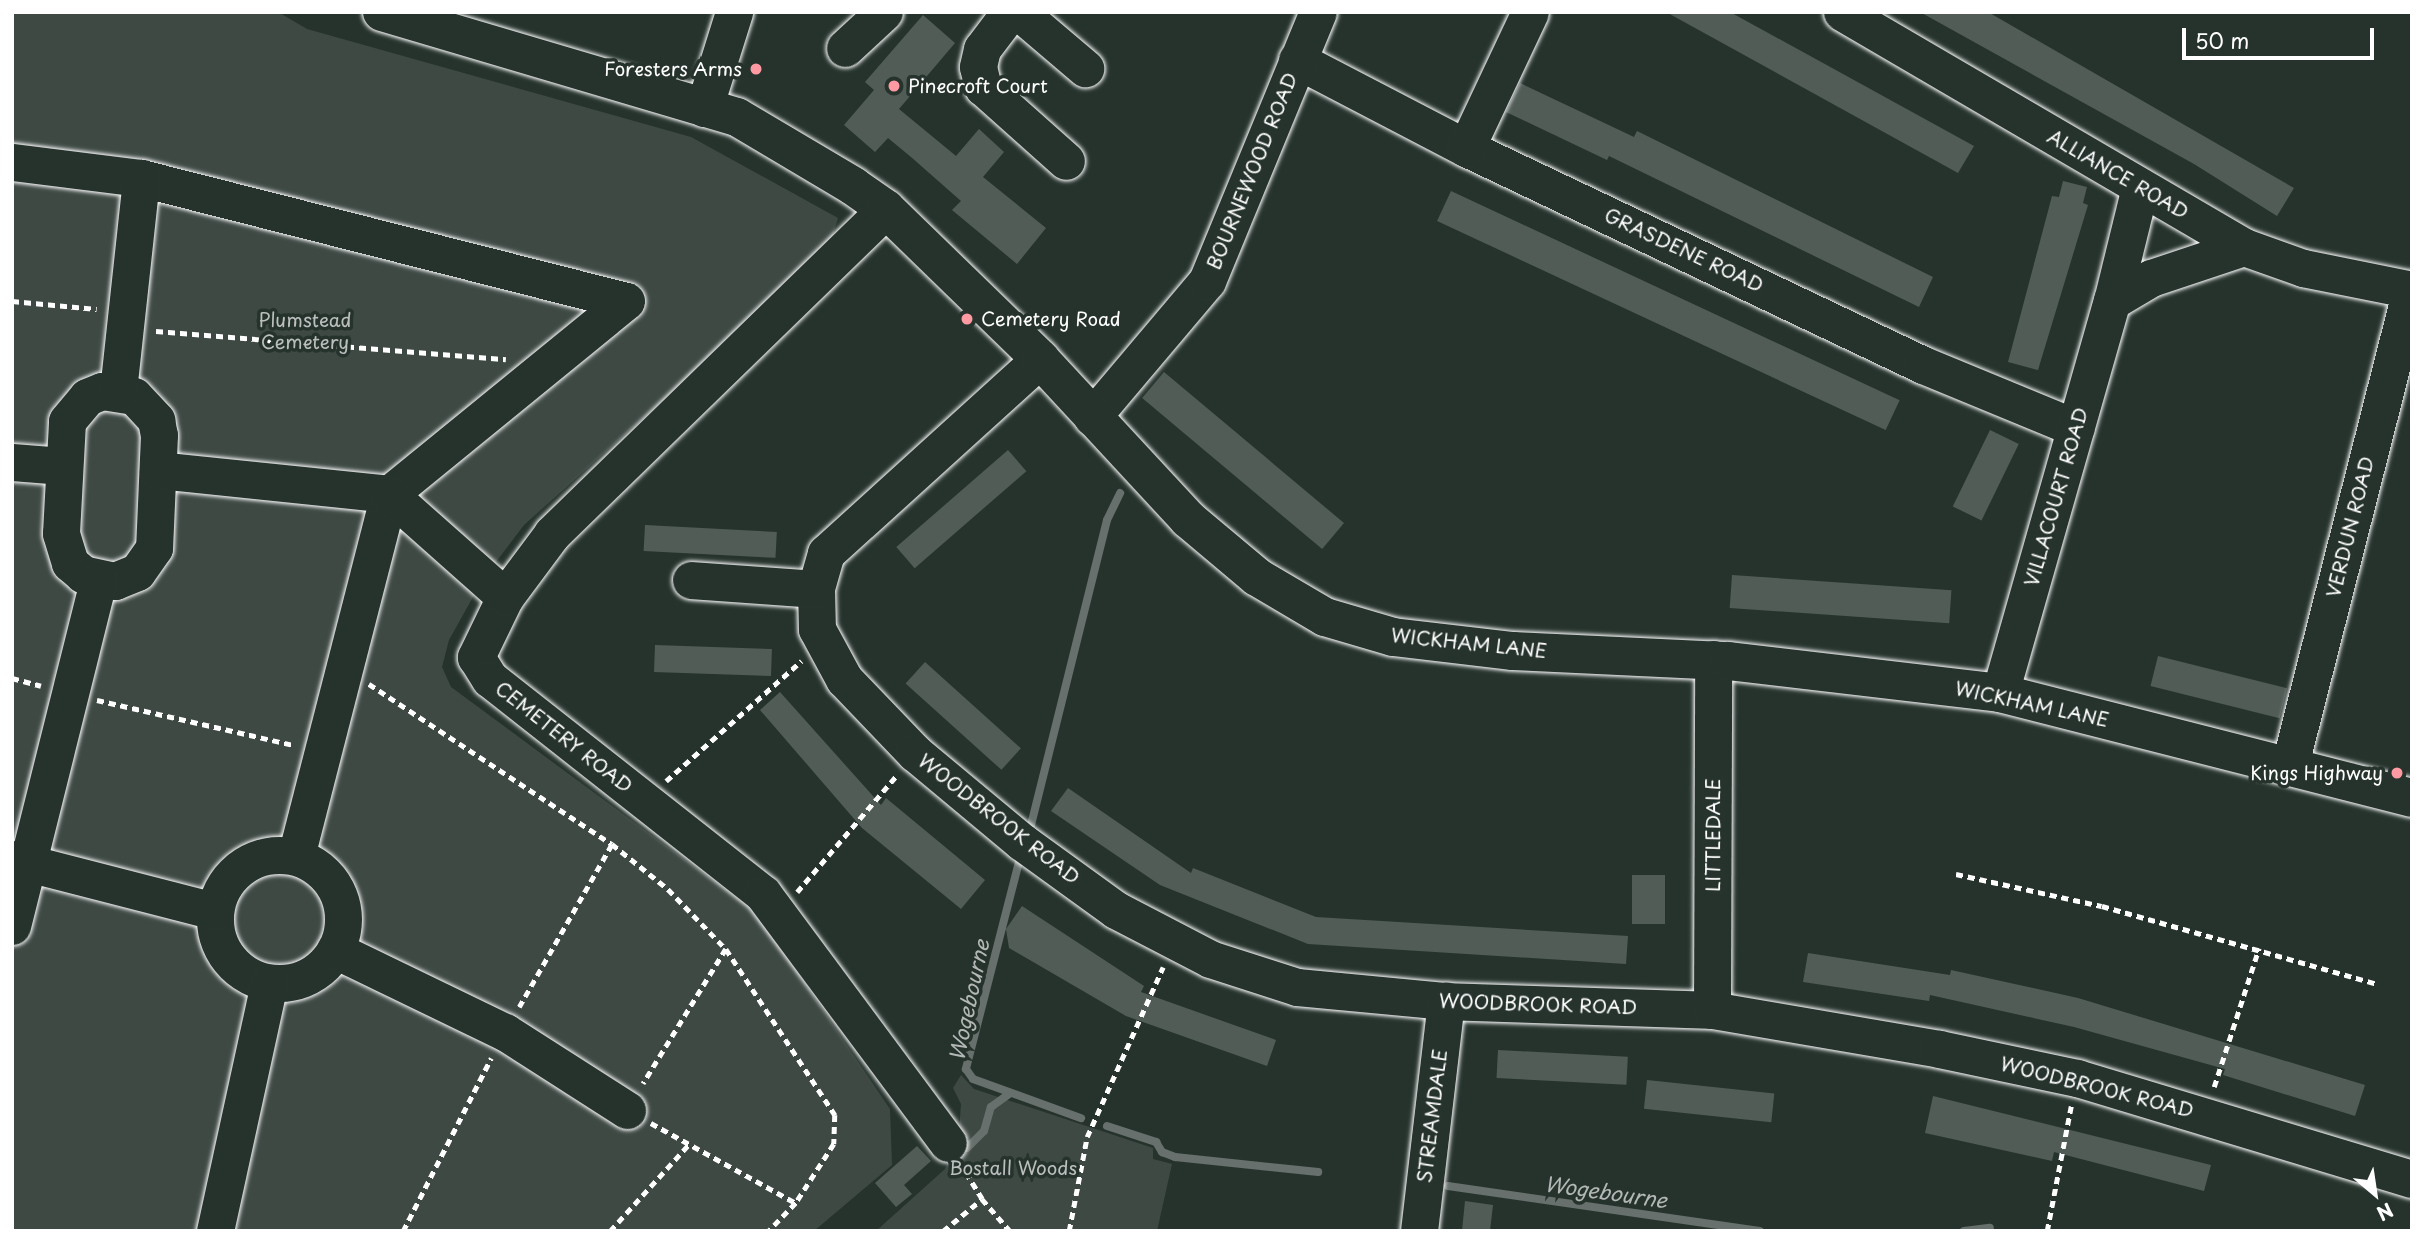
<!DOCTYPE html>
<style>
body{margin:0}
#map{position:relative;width:2424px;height:1243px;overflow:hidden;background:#26332d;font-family:"Playpen Sans",sans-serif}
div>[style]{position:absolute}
.green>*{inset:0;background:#3e4944}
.stream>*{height:8px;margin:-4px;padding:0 4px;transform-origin:4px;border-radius:4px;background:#67706c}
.building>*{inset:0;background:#515c57;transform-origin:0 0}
.path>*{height:4.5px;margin-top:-2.25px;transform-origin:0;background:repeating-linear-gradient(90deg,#fff 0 7px,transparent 0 12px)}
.roads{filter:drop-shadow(0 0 2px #fff) drop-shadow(0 0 2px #fff)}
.minor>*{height:37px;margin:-18.5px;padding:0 18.5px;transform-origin:18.5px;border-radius:18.5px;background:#26332d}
.minor>.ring{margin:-18.5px;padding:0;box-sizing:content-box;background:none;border:37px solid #26332d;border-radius:50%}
.major>*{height:38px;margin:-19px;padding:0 19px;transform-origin:19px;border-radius:19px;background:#26332d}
.dots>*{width:19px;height:19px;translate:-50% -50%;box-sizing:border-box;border:4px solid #26332d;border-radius:50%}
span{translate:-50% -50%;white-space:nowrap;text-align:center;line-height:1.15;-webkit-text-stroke:7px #26332d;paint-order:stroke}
.poi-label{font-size:19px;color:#fff}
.right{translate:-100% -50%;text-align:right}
.left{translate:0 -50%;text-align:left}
.street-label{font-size:19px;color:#fff}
.park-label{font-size:19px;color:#bbbfbe}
.water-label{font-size:21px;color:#b3b8b6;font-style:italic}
.frame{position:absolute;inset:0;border:14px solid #fff;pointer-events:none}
.north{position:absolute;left:2340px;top:1159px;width:70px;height:70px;-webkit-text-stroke:5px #26332d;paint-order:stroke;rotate:151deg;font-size:19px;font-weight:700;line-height:28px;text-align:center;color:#fff}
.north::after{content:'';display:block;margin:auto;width:24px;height:32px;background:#fff;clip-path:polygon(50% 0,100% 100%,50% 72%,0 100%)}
.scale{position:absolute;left:2182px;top:28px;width:192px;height:32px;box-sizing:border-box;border:4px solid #fff;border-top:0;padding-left:9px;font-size:21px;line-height:24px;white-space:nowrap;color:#fff;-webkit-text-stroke:5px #26332d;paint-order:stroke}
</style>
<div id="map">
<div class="green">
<i style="clip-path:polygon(12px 12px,278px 12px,307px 29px,691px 137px,838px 218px,828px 252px,524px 525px,483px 579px,449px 640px,442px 667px,451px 687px,757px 913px,890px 1109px,892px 1165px,814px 1231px,12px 1231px)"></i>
<i style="clip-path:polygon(961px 1075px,974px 1089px,1153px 1148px,1153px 1159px,1172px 1164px,1157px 1231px,876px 1231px,945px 1169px,959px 1133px,961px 1104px,953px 1088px)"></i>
</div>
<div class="stream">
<i style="left:1031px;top:825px;width:314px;rotate:-76deg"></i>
<i style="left:1107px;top:520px;width:30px;rotate:-64deg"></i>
<i style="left:1020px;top:858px;width:218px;rotate:104.4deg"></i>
<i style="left:966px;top:1069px;width:12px;rotate:55deg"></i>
<i style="left:973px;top:1079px;width:115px;rotate:19.9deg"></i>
<i style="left:1107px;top:1126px;width:52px;rotate:18.1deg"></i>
<i style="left:1156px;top:1142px;width:12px;rotate:59deg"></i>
<i style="left:1162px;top:1152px;width:14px;rotate:21deg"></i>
<i style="left:1175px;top:1157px;width:144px;rotate:6deg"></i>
<i style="left:967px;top:1148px;width:24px;rotate:-45deg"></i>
<i style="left:984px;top:1131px;width:25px;rotate:-74deg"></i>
<i style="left:991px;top:1107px;width:24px;rotate:-36deg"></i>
<i style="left:1448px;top:1186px;width:315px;rotate:8.2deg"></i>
<i style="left:1964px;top:1231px;width:26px;rotate:-7deg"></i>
</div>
<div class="building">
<i style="clip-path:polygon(1666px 12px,1730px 12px,1974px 146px,1958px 173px)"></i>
<i style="clip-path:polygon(1920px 12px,1988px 12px,2294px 188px,2277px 216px,2194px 164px)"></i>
<i style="clip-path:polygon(923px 15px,955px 43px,899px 109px,956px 156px,979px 129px,1004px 152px,983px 177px,1046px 228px,1017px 264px,952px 210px,961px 201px,911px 157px,888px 138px,875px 152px,844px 125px,874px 90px,865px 82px)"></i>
<i style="clip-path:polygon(1520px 83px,1634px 137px,1637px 131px,1933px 277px,1919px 307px,1609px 156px,1607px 160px,1506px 112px)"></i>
<i style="clip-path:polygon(2063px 181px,2087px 187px,2083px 203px,2088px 205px,2038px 370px,2008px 362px,2052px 196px,2059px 197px)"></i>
<i style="left:1451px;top:191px;width:495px;height:33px;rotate:25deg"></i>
<i style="left:1164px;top:372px;width:235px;height:34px;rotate:40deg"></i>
<i style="left:1990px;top:430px;width:32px;height:85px;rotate:26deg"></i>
<i style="left:1008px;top:450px;width:28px;height:148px;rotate:49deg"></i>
<i style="left:645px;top:525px;width:132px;height:26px;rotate:3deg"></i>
<i style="left:1732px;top:575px;width:220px;height:33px;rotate:4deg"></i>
<i style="left:655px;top:645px;width:117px;height:27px;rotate:2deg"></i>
<i style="left:2158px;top:656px;width:133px;height:31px;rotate:14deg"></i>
<i style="left:925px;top:662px;width:129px;height:29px;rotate:42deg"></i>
<i style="clip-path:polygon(780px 692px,881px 805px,886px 798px,985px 880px,961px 909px,862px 828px,760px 710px)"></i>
<i style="clip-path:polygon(1068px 788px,1191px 873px,1193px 868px,1316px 917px,1628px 936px,1626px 964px,1308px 944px,1160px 885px,1051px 811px)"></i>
<i style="left:1632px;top:875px;width:33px;height:49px"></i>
<i style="clip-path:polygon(1022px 906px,1144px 986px,1141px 992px,1276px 1040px,1267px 1066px,1126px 1016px,1009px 948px,1006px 929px)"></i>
<i style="clip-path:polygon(1808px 953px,1950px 975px,1951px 970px,2078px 998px,2365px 1085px,2355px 1116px,2223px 1075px,2225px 1069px,2074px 1027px,1930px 995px,1929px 1001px,1803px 982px)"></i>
<i style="left:1498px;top:1050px;width:130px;height:28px;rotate:3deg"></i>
<i style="left:1647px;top:1080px;width:128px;height:29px;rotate:6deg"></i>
<i style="clip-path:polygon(1933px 1096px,2211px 1165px,2204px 1191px,2054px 1152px,2052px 1161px,1925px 1133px)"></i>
<i style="clip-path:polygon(917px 1146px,931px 1161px,904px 1185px,912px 1194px,896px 1207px,875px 1183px)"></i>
<i style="clip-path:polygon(1465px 1201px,1493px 1205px,1490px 1231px,1462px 1231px)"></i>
</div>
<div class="path">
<i style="left:12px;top:301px;width:85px;rotate:5.4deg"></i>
<i style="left:156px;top:331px;width:351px;rotate:4.6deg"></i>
<i style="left:12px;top:678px;width:30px;rotate:15deg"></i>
<i style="left:369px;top:684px;width:291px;rotate:33.4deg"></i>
<i style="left:612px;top:844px;width:72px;rotate:38.8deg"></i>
<i style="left:668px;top:889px;width:83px;rotate:46deg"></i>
<i style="left:726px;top:949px;width:158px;rotate:121.6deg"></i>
<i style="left:97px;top:700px;width:201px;rotate:12.9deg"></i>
<i style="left:666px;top:781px;width:181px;rotate:-41.6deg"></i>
<i style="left:1956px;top:874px;width:149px;rotate:12.4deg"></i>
<i style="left:2102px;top:906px;width:284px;rotate:15.8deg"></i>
<i style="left:797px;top:892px;width:153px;rotate:-49.5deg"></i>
<i style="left:726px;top:949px;width:199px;rotate:56.7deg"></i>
<i style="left:835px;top:1115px;width:29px;rotate:92deg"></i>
<i style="left:834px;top:1144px;width:70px;rotate:122.8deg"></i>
<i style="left:796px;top:1203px;width:39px;rotate:134deg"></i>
<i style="left:519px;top:1007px;width:188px;rotate:-60.3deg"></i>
<i style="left:2214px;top:1087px;width:146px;rotate:-72.1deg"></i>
<i style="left:651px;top:1123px;width:166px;rotate:28.9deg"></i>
<i style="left:982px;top:1199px;width:43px;rotate:48.8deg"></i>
<i style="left:403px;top:1231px;width:194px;rotate:-63deg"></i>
<i style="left:610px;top:1231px;width:119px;rotate:-47.7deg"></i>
<i style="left:943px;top:1231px;width:50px;rotate:-39.4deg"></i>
<i style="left:982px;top:1199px;width:36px;rotate:-122deg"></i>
<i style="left:1069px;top:1231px;width:96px;rotate:-79.2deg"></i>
<i style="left:1087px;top:1137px;width:186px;rotate:-65.9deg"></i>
<i style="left:2047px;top:1231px;width:127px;rotate:-79.1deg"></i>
</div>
<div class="roads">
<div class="minor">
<i style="left:1010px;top:12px;width:46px;rotate:127.1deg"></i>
<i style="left:982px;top:49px;width:18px;rotate:103deg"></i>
<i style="left:978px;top:67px;width:21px;rotate:76deg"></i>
<i style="left:983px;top:87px;width:111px;rotate:41.7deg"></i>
<i style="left:1019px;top:12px;width:87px;rotate:40.3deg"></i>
<i style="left:1842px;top:12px;width:466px;rotate:30.3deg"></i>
<i style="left:2244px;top:247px;width:63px;rotate:19.6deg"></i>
<i style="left:2303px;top:268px;width:111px;rotate:11.4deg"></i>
<i style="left:845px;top:48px;width:53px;rotate:-42.7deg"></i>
<i style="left:1297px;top:60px;width:191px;rotate:27.5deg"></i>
<i style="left:1466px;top:148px;width:506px;rotate:25.4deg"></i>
<i style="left:1923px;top:365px;width:165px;rotate:22.4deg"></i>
<i style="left:704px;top:108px;width:101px;rotate:-72.6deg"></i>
<i style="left:1466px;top:148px;width:150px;rotate:-64.8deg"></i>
<i style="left:12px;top:162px;width:130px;rotate:7.1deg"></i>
<i style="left:141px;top:178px;width:500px;rotate:14.23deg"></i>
<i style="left:626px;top:301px;width:306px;rotate:140.8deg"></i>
<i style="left:389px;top:494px;width:374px;rotate:104.4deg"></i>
<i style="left:886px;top:209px;width:466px;rotate:135.8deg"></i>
<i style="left:552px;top:534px;width:79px;rotate:126.7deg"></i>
<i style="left:505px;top:597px;width:67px;rotate:115.8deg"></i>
<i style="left:476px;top:657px;width:26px;rotate:58deg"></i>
<i style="left:490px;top:679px;width:347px;rotate:38.2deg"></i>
<i style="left:763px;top:894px;width:310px;rotate:53.4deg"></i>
<i style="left:2112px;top:301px;width:117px;rotate:-76.2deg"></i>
<i style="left:1040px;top:359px;width:289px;rotate:137.8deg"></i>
<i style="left:826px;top:553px;width:37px;rotate:106deg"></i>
<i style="left:816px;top:589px;width:40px;rotate:88.6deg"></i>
<i style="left:817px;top:629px;width:57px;rotate:61.6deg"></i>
<i style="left:844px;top:679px;width:103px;rotate:46.2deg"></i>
<i style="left:915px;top:753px;width:139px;rotate:39.8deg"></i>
<i style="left:1022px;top:842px;width:116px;rotate:35.9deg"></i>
<i style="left:1116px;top:910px;width:106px;rotate:27.5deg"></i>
<i style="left:1210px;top:959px;width:91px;rotate:17.8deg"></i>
<i style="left:1297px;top:987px;width:150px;rotate:5.4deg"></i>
<i style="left:1446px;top:1001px;width:266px;rotate:1.9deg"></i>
<i style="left:1712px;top:1010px;width:230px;rotate:9.7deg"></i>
<i style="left:1939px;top:1049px;width:141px;rotate:11.9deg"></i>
<i style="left:2077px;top:1078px;width:350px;rotate:16.8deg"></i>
<i style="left:102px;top:391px;width:32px;rotate:9deg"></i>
<i style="left:134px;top:396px;width:33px;rotate:47deg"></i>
<i style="left:156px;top:420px;width:15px;rotate:79deg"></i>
<i style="left:159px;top:435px;width:113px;rotate:92.5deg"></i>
<i style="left:154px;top:548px;width:29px;rotate:125deg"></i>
<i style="left:137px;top:572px;width:24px;rotate:158deg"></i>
<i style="left:115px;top:581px;width:33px;rotate:-168deg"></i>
<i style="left:83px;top:574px;width:17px;rotate:-140deg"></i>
<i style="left:70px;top:563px;width:31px;rotate:-107deg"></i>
<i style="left:61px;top:533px;width:112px;rotate:-86.9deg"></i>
<i style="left:67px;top:421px;width:31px;rotate:-50deg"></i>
<i style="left:87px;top:397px;width:16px;rotate:-22deg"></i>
<i style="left:118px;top:391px;width:214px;rotate:-83.8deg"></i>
<i style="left:1092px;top:417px;width:178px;rotate:-49.8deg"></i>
<i style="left:1207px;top:281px;width:291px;rotate:-67.6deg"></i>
<i style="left:12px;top:462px;width:51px;rotate:4.5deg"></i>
<i style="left:158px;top:470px;width:232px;rotate:5.9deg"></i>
<i style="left:389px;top:494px;width:155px;rotate:41.6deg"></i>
<i style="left:691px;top:580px;width:125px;rotate:4.1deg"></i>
<i style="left:2000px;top:693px;width:408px;rotate:-74.1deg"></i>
<i style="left:2112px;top:301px;width:45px;rotate:-30.5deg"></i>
<i style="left:2151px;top:278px;width:98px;rotate:-18.4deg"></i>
<i style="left:2290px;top:764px;width:490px;rotate:-75.7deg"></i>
<i class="ring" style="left:215px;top:855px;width:91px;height:91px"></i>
<i style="left:12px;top:859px;width:209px;rotate:14.4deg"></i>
<i style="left:12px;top:926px;width:357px;rotate:-76deg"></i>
<i style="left:335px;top:950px;width:189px;rotate:25.8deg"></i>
<i style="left:505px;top:1032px;width:145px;rotate:32.6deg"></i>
<i style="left:1712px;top:1010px;width:351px;rotate:-89.8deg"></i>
<i style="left:215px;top:1231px;width:254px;rotate:-77.7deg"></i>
<i style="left:1419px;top:1231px;width:232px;rotate:-83.3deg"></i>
</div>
<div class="major">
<i style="left:382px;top:12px;width:370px;rotate:16.5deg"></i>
<i style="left:737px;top:117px;width:135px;rotate:30.7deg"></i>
<i style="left:853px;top:186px;width:40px;rotate:34.9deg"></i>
<i style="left:886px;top:209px;width:215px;rotate:44.2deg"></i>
<i style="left:1040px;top:359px;width:218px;rotate:47.2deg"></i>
<i style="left:1188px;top:519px;width:90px;rotate:40deg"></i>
<i style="left:1257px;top:577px;width:79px;rotate:30.5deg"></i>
<i style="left:1325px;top:617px;width:71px;rotate:16.4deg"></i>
<i style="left:1393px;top:637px;width:121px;rotate:6.7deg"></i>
<i style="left:1513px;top:651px;width:216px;rotate:2.7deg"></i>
<i style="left:1729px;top:661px;width:273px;rotate:6.7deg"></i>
<i style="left:2000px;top:693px;width:425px;rotate:14.3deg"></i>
</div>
</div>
<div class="dots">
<i style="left:756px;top:69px;background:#ff9aa2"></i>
<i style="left:894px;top:86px;background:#ff9aa2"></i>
<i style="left:967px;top:319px;background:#ff9aa2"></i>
<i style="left:2397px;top:773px;background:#ff9aa2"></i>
</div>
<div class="poi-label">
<span class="right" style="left:742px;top:69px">Foresters Arms</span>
<span class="left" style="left:908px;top:86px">Pinecroft Court</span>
<span class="left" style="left:981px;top:319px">Cemetery Road</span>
<span class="right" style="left:2383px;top:773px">Kings Highway</span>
</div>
<div class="street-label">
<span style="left:1252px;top:171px;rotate:-68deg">BOURNEWOOD ROAD</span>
<span style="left:2118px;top:174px;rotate:30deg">ALLIANCE ROAD</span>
<span style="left:1684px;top:250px;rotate:25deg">GRASDENE ROAD</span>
<span style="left:2056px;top:497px;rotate:-74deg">VILLACOURT ROAD</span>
<span style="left:2350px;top:527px;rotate:-76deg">VERDUN ROAD</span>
<span style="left:1469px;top:643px;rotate:6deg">WICKHAM LANE</span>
<span style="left:2032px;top:704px;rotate:12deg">WICKHAM LANE</span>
<span style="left:564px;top:737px;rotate:38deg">CEMETERY ROAD</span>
<span style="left:999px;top:819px;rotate:38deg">WOODBROOK ROAD</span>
<span style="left:1713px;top:835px;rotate:-90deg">LITTLEDALE</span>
<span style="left:1538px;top:1004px;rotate:2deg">WOODBROOK ROAD</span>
<span style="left:2097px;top:1087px;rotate:14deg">WOODBROOK ROAD</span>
<span style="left:1432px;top:1116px;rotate:-83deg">STREAMDALE</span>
</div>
<div class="park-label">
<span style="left:305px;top:331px">Plumstead<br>Cemetery</span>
<span style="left:1013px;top:1168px">Bostall Woods</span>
</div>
<div class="water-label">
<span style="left:968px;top:1000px;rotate:-78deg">Wogebourne</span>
<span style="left:1606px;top:1191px;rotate:8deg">Wogebourne</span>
</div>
<div class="frame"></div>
<div class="north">N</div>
<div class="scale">50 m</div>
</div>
